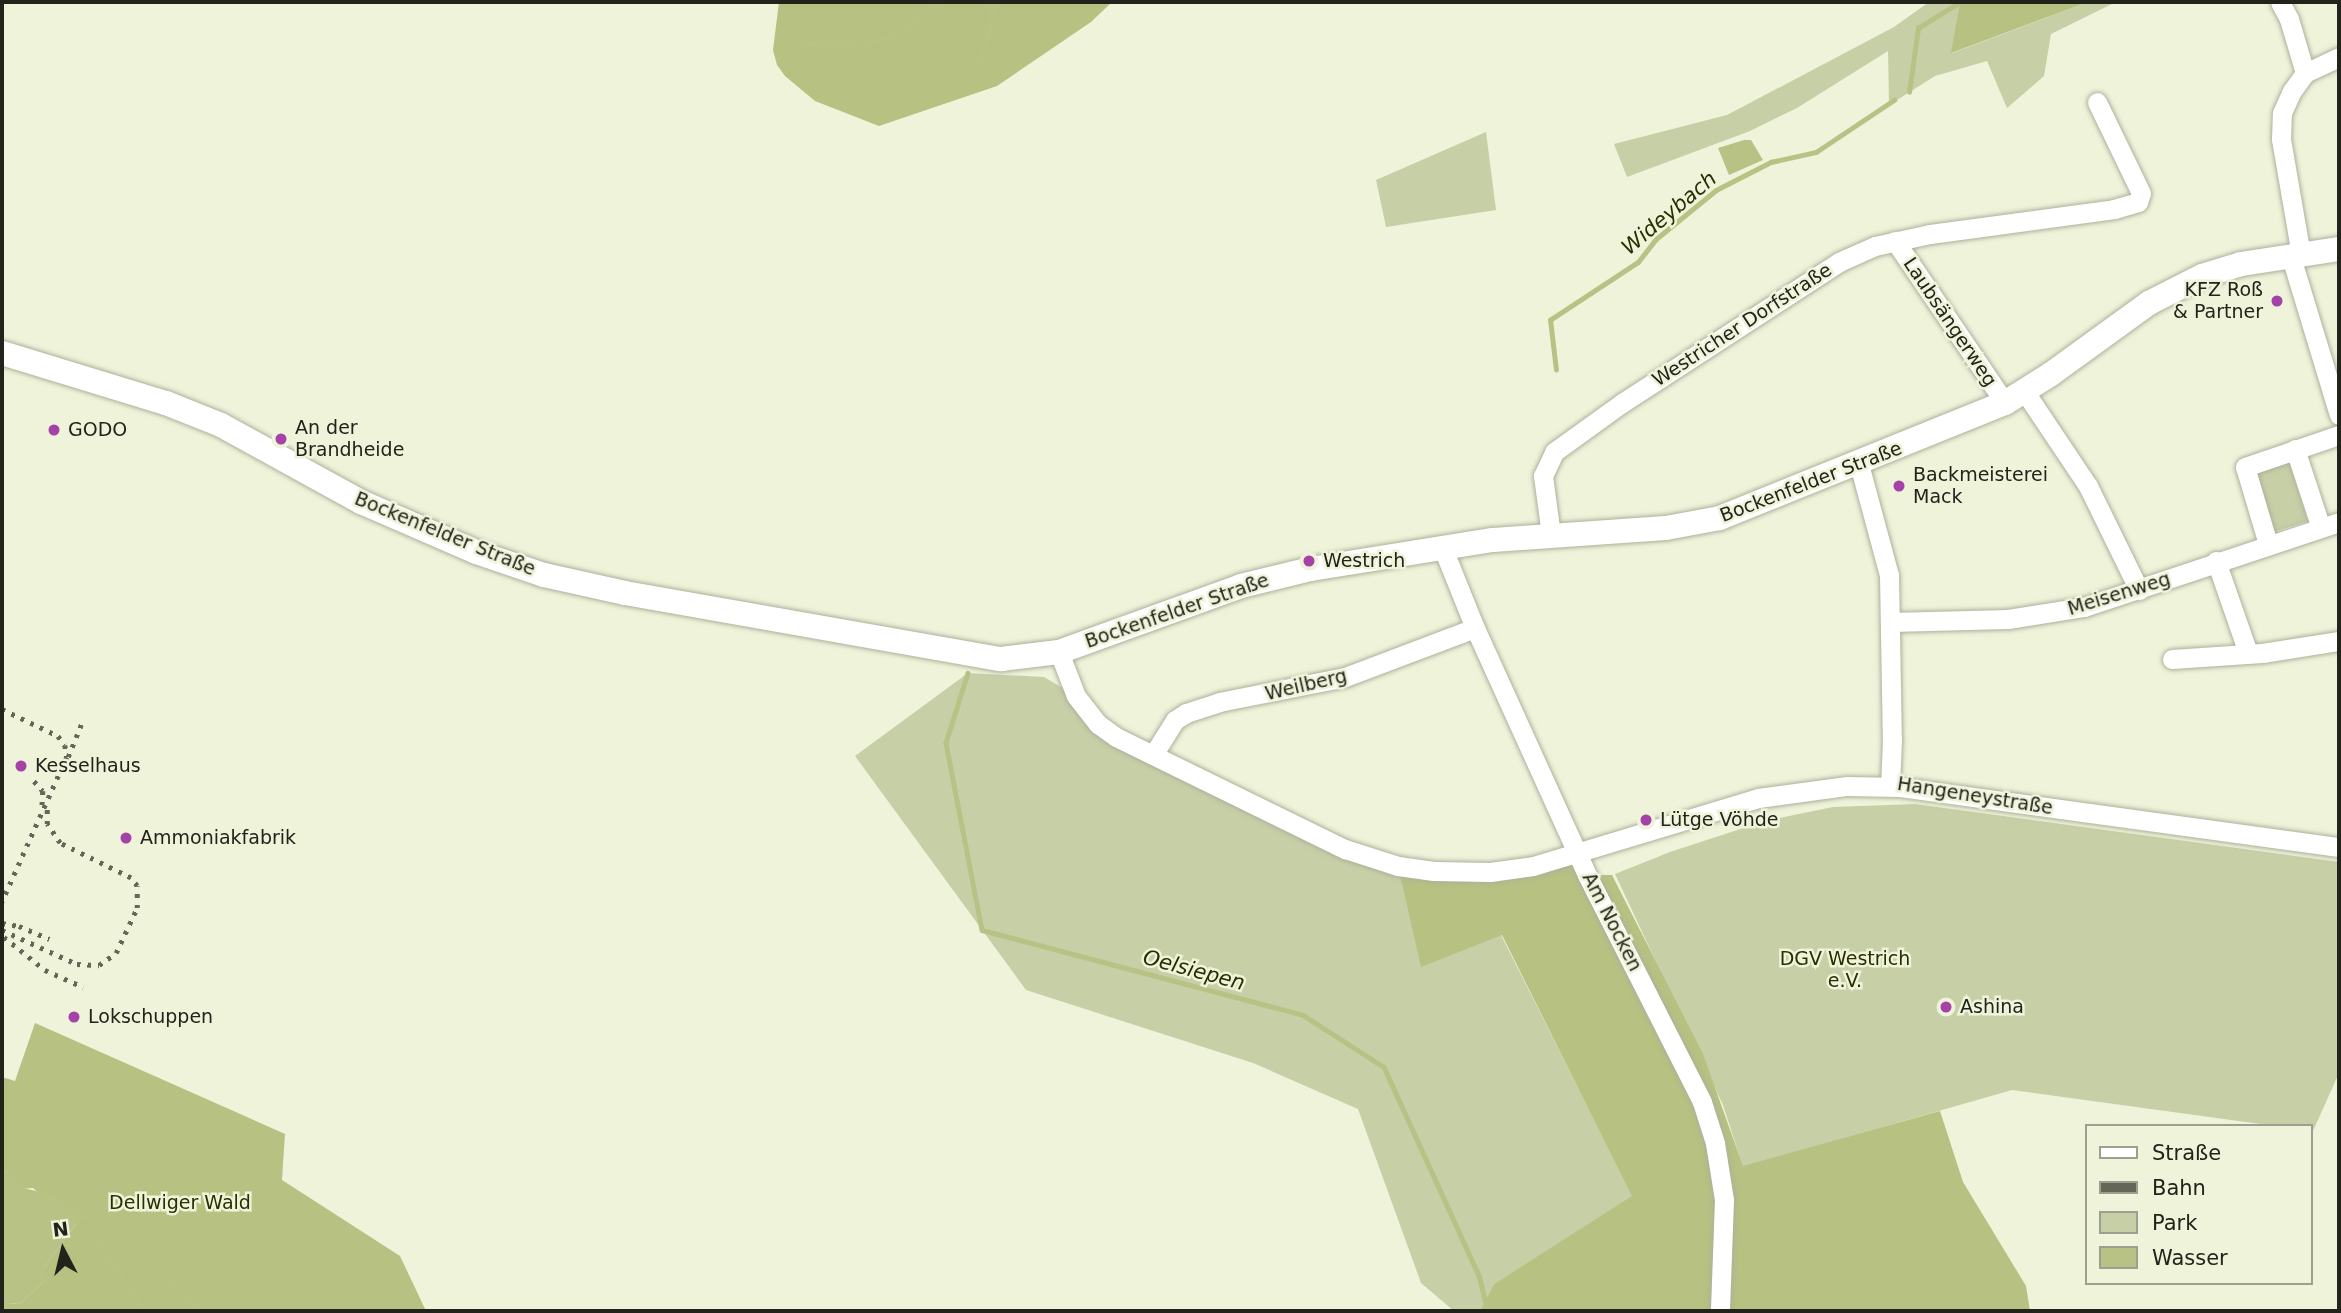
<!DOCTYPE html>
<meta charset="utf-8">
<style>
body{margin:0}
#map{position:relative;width:2341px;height:1313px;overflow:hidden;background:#eef3da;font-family:"DejaVu Sans",sans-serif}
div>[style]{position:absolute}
.green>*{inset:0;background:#c7cfa7}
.forest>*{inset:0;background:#b6c182}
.water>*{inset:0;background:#b8c284}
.stream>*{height:4.5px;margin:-2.25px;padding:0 2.25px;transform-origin:2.25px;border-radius:2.25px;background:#b8c284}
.roads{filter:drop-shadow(0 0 2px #adb19a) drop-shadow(0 0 2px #adb19a)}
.minor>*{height:19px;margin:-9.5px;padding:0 9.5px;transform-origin:9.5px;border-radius:9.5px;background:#fff}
.major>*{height:24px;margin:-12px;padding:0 12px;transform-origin:12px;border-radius:12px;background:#fff}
.rail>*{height:4.5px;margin-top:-2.25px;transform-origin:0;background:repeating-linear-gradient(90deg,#646758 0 3.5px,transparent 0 10.5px)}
.dots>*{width:19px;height:19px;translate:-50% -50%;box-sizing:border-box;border:4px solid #eef3da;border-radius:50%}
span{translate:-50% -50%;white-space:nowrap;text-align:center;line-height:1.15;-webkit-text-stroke:5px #eef3da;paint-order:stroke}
.poi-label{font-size:19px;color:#22241b}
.right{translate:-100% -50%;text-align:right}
.left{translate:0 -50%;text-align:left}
.street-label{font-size:19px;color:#22241b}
.park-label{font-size:19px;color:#2a2f00}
.water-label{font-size:21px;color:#292e00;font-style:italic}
.frame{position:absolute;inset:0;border:4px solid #22241b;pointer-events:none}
.legend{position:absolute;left:2085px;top:1124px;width:228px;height:161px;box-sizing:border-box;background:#eef3da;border:2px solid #9ca08e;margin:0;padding:9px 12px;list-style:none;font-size:21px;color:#22241b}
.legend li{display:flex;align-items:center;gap:14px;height:35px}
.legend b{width:35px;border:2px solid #9ca08e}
.north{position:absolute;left:28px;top:1215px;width:70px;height:70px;-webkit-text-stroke:5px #eef3da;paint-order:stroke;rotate:353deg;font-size:19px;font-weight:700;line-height:28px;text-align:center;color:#22241b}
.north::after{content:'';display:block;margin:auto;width:24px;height:32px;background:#22241b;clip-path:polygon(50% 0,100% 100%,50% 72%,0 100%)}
</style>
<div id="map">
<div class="green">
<i style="clip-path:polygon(1929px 2px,1960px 2px,1952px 53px,2088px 2px,2116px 2px,2051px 34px,2044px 76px,2007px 108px,1987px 61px,1935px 76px,1889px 105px,1888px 51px,1797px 108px,1750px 131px,1627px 177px,1614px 144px,1727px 115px,1894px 27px)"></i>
<i style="clip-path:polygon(1486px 132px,1496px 210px,1386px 227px,1376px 180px)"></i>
<i style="clip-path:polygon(2286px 462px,2290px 465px,2308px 521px,2273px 532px,2256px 475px,2258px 471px)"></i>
<i style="clip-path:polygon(968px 673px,1044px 677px,1076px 696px,1098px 724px,1398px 866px,1501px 935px,1633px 1196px,1494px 1284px,1480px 1311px,1454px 1311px,1421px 1283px,1358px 1109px,1253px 1063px,1026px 990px,855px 756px)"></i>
<i style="clip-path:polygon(1915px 804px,2339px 862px,2339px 1073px,2313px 1131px,2311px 1126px,2275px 1126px,2012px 1090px,1743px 1167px,1723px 1105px,1615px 874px,1670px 852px,1765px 821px,1833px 807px)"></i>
</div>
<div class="forest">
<i style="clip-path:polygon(779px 2px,1112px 2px,1091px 22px,997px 86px,879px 126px,815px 101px,785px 76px,777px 65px,773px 50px)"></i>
<i style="clip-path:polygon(1960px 2px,2088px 2px,1951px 53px)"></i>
<i style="clip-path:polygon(1578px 853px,1588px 875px,1612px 875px,1703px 1054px,1743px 1166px,1940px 1111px,1963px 1182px,2026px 1286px,2030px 1311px,1480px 1311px,1494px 1284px,1632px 1196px,1502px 935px,1421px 967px,1398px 866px,1434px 871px)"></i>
<i style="clip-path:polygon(35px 1023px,285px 1134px,282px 1180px,400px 1256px,426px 1311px,2px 1311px,2px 1298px,8px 1303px,20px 1304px,44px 1281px,44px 1268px,76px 1224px,33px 1188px,22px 1189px,2px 1168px,2px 1077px,15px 1081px)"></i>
</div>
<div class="water">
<i style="clip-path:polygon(1744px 140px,1751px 140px,1763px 160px,1729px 175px,1718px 148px)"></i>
<i style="clip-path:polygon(2px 1168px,22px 1188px,51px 1194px,76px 1212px,76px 1224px,44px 1268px,44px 1281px,20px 1304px,8px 1303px,2px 1298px)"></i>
</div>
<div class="stream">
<i style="left:800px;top:46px;width:10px;rotate:-17deg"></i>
<i style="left:810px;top:43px;width:48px;rotate:2.4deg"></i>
<i style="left:858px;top:45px;width:20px;rotate:-15deg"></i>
<i style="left:877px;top:40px;width:30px;rotate:-20deg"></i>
<i style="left:905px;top:30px;width:45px;rotate:-38.7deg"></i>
<i style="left:978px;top:68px;width:47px;rotate:-73.9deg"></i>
<i style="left:991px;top:23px;width:21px;rotate:-87deg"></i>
<i style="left:1909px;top:92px;width:65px;rotate:-82deg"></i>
<i style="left:1918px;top:28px;width:49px;rotate:-31.8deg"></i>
<i style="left:1556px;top:370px;width:50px;rotate:-96.8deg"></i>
<i style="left:1550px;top:320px;width:105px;rotate:-33.4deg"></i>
<i style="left:1638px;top:262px;width:29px;rotate:-52deg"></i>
<i style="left:1656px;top:239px;width:77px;rotate:-39.2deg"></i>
<i style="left:1716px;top:190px;width:62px;rotate:-27deg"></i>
<i style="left:1771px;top:162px;width:46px;rotate:-12.5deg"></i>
<i style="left:1816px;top:152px;width:94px;rotate:-33.7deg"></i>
<i style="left:968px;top:673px;width:73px;rotate:107.4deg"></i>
<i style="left:946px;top:743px;width:190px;rotate:79.1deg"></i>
<i style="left:982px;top:930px;width:332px;rotate:14.8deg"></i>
<i style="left:1303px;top:1015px;width:96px;rotate:32.7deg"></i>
<i style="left:1384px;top:1067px;width:229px;rotate:65.5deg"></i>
<i style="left:1479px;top:1275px;width:37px;rotate:76deg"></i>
<i style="left:76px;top:1212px;width:17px;rotate:25deg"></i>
<i style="left:94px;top:1237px;width:90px;rotate:55.4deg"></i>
<i style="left:150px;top:1268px;width:35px;rotate:39deg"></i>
<i style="left:187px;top:1298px;width:21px;rotate:39deg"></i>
</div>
<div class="roads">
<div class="minor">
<i style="left:2280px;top:2px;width:19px;rotate:62deg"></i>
<i style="left:2289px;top:19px;width:56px;rotate:73.5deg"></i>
<i style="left:1895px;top:241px;width:196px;rotate:55.8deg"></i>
<i style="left:2301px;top:255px;width:118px;rotate:-99.8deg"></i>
<i style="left:2281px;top:139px;width:26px;rotate:-88deg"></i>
<i style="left:2282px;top:113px;width:24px;rotate:-66deg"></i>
<i style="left:2292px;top:91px;width:22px;rotate:-54deg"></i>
<i style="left:2305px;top:73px;width:38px;rotate:-25deg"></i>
<i style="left:2291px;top:257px;width:165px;rotate:73.1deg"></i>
<i style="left:2025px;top:392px;width:113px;rotate:56.2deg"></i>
<i style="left:2088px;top:486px;width:116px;rotate:63.9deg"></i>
<i style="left:2295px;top:449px;width:83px;rotate:71.8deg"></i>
<i style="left:1859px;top:464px;width:115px;rotate:74.9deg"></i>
<i style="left:1889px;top:575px;width:165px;rotate:89deg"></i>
<i style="left:1892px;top:740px;width:46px;rotate:92.5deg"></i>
<i style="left:1551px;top:535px;width:60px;rotate:-97.7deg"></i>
<i style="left:1543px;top:476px;width:26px;rotate:-65deg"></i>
<i style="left:1554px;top:452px;width:84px;rotate:-35.8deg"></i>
<i style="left:1622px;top:403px;width:259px;rotate:-33deg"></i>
<i style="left:1839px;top:262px;width:39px;rotate:-24deg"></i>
<i style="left:1875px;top:246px;width:56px;rotate:-12.3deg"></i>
<i style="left:1930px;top:234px;width:186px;rotate:-7.7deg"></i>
<i style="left:2114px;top:209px;width:25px;rotate:-16deg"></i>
<i style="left:2138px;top:202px;width:9px;rotate:-72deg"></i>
<i style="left:2141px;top:193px;width:101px;rotate:-115.8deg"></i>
<i style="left:2268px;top:544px;width:80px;rotate:-106.6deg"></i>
<i style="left:2245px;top:467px;width:99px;rotate:-18.8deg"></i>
<i style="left:1442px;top:546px;width:88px;rotate:68.1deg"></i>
<i style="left:1475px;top:628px;width:271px;rotate:65.6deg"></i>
<i style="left:1587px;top:875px;width:254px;rotate:63.1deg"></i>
<i style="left:1702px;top:1102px;width:43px;rotate:72.4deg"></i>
<i style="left:1715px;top:1143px;width:58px;rotate:81deg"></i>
<i style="left:1724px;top:1200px;width:111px;rotate:92.1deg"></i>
<i style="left:2216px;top:561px;width:97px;rotate:70.8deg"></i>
<i style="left:1890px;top:622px;width:118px;rotate:-1.5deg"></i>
<i style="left:2008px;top:619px;width:77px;rotate:-9deg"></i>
<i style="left:2084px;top:607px;width:269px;rotate:-18.4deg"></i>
<i style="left:1059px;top:652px;width:47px;rotate:68.9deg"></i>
<i style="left:1076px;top:696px;width:36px;rotate:52deg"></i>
<i style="left:1098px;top:724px;width:22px;rotate:36deg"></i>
<i style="left:1116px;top:737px;width:255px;rotate:26.1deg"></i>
<i style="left:1345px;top:849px;width:56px;rotate:17.8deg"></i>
<i style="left:1398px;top:866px;width:36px;rotate:8deg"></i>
<i style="left:1434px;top:871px;width:56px;rotate:1deg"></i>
<i style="left:1490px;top:872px;width:43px;rotate:-7.9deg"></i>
<i style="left:1533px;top:866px;width:235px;rotate:-16.8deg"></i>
<i style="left:1758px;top:798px;width:90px;rotate:-7.7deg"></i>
<i style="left:1847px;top:786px;width:53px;rotate:1.1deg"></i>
<i style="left:1900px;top:787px;width:443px;rotate:7.8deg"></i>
<i style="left:2172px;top:659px;width:90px;rotate:-3.8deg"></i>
<i style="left:2262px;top:653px;width:78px;rotate:-8.9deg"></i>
<i style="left:1153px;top:755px;width:41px;rotate:-57.8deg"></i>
<i style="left:1175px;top:720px;width:13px;rotate:-32deg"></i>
<i style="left:1186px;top:713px;width:35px;rotate:-18deg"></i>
<i style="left:1219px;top:702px;width:128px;rotate:-11.2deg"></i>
<i style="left:1345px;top:677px;width:139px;rotate:-20.7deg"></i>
</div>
<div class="major">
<i style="left:2px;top:353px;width:171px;rotate:17deg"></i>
<i style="left:166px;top:403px;width:59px;rotate:21.8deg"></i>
<i style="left:221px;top:425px;width:160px;rotate:28.8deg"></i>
<i style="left:361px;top:502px;width:125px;rotate:23.5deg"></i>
<i style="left:476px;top:552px;width:72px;rotate:18.7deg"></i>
<i style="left:544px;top:575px;width:83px;rotate:12.5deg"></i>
<i style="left:625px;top:593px;width:382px;rotate:10deg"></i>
<i style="left:1001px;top:659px;width:58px;rotate:-6.9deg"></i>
<i style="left:1059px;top:652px;width:194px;rotate:-19.9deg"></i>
<i style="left:1241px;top:586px;width:72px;rotate:-13.7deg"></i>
<i style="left:1311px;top:569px;width:184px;rotate:-9.1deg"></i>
<i style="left:1493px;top:540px;width:173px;rotate:-4deg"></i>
<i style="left:1666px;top:528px;width:55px;rotate:-10.5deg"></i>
<i style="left:1720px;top:518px;width:307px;rotate:-22deg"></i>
<i style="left:2005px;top:403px;width:54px;rotate:-32.2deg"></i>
<i style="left:2051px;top:374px;width:121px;rotate:-35.9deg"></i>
<i style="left:2149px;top:303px;width:59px;rotate:-27deg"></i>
<i style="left:2202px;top:276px;width:41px;rotate:-17.1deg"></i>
<i style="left:2241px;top:264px;width:99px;rotate:-8.7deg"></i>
</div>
</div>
<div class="rail">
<i style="left:2px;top:709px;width:62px;rotate:25.7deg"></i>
<i style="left:58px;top:736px;width:11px;rotate:52deg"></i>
<i style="left:65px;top:745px;width:12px;rotate:81deg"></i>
<i style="left:67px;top:757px;width:159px;rotate:114.1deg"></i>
<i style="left:68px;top:757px;width:35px;rotate:-68deg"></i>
<i style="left:34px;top:781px;width:13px;rotate:48deg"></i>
<i style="left:43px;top:791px;width:18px;rotate:93deg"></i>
<i style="left:2px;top:923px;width:17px;rotate:10deg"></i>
<i style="left:19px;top:926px;width:33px;rotate:23deg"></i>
<i style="left:2px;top:930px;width:82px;rotate:24.4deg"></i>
<i style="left:77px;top:964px;width:22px;rotate:3deg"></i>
<i style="left:99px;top:965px;width:21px;rotate:-35deg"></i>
<i style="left:116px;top:953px;width:50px;rotate:-65deg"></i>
<i style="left:137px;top:908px;width:22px;rotate:-90deg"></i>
<i style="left:137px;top:886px;width:10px;rotate:-127deg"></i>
<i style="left:131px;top:878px;width:79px;rotate:-153.8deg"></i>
<i style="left:60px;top:843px;width:23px;rotate:-124deg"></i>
<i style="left:47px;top:824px;width:18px;rotate:-90deg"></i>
<i style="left:4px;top:937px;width:53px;rotate:38.8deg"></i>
<i style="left:45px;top:970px;width:42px;rotate:24.1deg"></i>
</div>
<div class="dots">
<i style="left:2277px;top:301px;background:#a542a8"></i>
<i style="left:54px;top:430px;background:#a542a8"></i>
<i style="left:281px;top:439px;background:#a542a8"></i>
<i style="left:1899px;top:486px;background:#a542a8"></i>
<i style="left:1309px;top:561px;background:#a542a8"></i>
<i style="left:21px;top:766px;background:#a542a8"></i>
<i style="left:1646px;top:820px;background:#a542a8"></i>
<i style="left:126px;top:838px;background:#a542a8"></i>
<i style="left:1946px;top:1007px;background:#a542a8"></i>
<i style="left:74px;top:1017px;background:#a542a8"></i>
</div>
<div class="poi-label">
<span class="right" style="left:2263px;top:301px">KFZ Roß<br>&amp; Partner</span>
<span class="left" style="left:295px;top:439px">An der<br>Brandheide</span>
<span class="left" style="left:68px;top:430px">GODO</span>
<span class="left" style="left:1913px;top:486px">Backmeisterei<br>Mack</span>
<span class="left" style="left:1323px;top:561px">Westrich</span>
<span class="left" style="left:35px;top:766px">Kesselhaus</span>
<span class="left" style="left:1660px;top:820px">Lütge Vöhde</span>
<span class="left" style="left:140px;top:838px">Ammoniakfabrik</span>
<span class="left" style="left:1960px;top:1007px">Ashina</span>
<span class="left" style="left:88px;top:1017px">Lokschuppen</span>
</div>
<div class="street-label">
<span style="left:1950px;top:322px;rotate:56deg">Laubsängerweg</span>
<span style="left:1742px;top:325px;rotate:-33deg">Westricher Dorfstraße</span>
<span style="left:1811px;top:482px;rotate:-21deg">Bockenfelder Straße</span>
<span style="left:445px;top:534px;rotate:22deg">Bockenfelder Straße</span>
<span style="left:2119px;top:594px;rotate:-17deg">Meisenweg</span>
<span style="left:1177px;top:611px;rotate:-19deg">Bockenfelder Straße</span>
<span style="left:1306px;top:685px;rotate:-13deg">Weilberg</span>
<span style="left:1975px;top:796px;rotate:9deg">Hangeneystraße</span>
<span style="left:1612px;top:922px;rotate:63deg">Am Nocken</span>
</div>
<div class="park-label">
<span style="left:1845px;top:970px">DGV Westrich<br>e.V.</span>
<span style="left:180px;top:1203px">Dellwiger Wald</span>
</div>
<div class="water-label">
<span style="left:1669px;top:213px;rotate:-40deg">Wideybach</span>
<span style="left:1194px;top:970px;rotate:15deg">Oelsiepen</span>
</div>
<div class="frame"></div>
<ul class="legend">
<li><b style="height:9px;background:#fff"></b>Straße</li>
<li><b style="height:9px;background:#646758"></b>Bahn</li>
<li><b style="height:19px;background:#c7cfa7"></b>Park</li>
<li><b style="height:19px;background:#b8c284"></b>Wasser</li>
</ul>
<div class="north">N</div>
</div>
